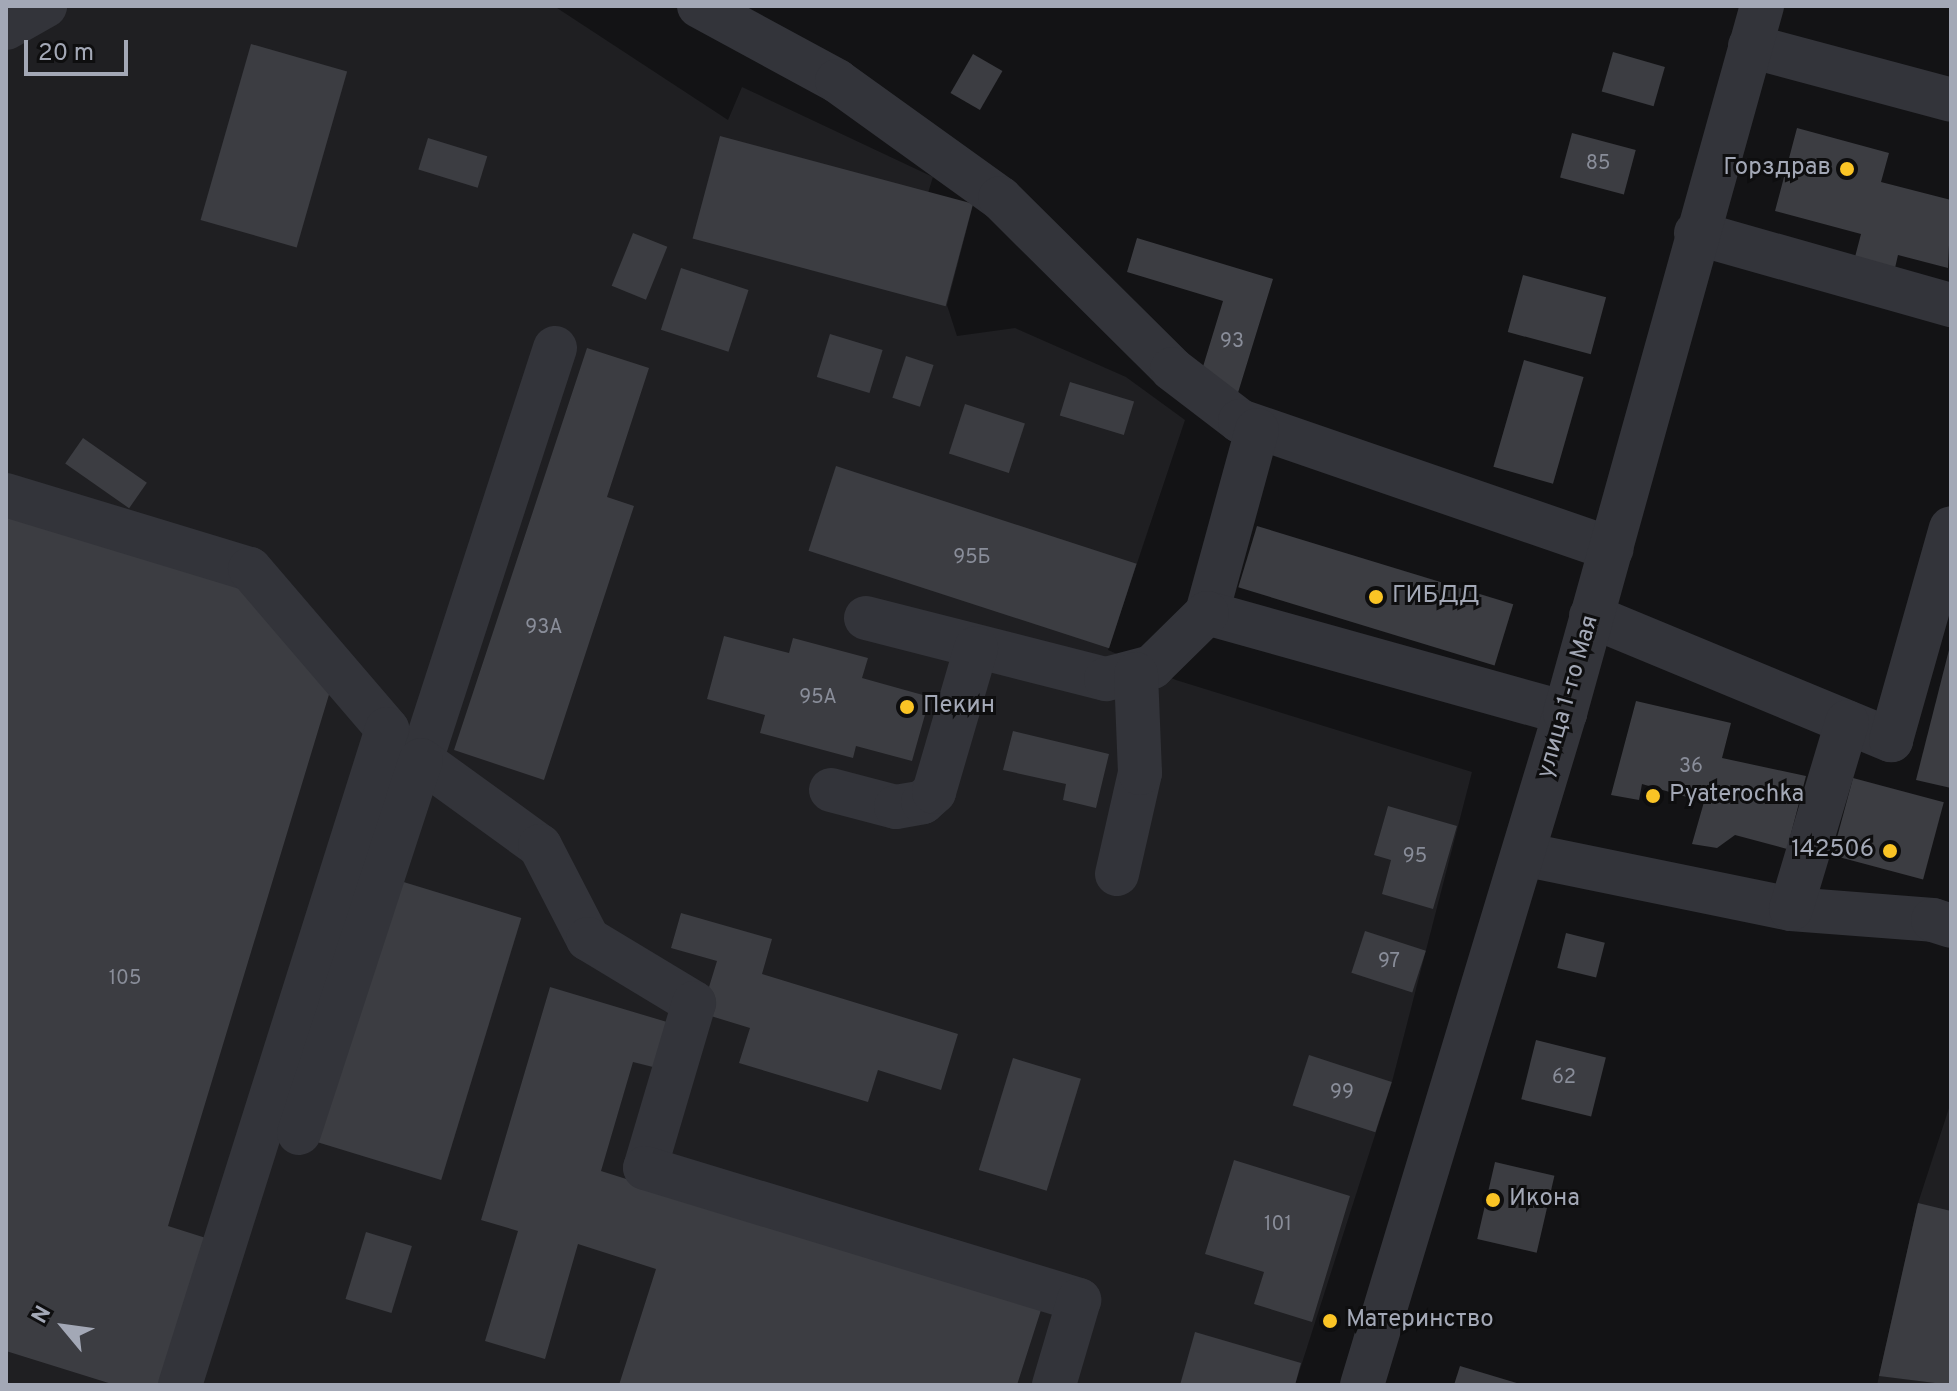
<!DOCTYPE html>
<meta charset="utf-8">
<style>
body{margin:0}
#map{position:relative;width:1957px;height:1391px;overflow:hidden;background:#131315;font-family:Overpass,sans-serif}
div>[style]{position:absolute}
.built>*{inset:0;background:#1f1f22}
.building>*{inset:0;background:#3c3d42;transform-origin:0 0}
.minor>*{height:44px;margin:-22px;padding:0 22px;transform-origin:22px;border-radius:22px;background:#33343a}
.dots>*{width:22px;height:22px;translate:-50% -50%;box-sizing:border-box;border:4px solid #0e0e0f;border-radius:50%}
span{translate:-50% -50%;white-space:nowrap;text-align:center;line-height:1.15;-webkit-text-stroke:6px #0e0e0f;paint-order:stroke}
.number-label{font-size:20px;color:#898d99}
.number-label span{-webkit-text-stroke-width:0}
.poi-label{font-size:24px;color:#a3a8b6}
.right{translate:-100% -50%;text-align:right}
.left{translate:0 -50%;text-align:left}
.street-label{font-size:24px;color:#a3a8b6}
.frame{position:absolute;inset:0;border:8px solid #a3a8b6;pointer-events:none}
.north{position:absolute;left:24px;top:1287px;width:80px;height:80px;-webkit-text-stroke:6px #0e0e0f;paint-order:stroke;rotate:299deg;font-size:22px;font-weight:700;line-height:32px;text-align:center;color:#a3a8b6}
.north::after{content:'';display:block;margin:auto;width:28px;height:36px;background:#a3a8b6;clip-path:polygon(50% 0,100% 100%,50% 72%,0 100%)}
.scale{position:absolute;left:24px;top:40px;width:104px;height:36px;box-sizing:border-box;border:4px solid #a3a8b6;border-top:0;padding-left:10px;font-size:24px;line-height:28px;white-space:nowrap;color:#a3a8b6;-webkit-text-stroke:6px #0e0e0f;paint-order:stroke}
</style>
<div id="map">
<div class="built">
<i style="clip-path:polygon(6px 6px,554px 6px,728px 120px,742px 87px,933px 177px,928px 193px,973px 205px,947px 305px,957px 336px,1015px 328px,1126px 377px,1185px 420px,1108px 650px,1176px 680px,1472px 772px,1392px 1082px,1295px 1385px,6px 1385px)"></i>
<i style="clip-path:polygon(1951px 1102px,1951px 1385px,1877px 1385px,1918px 1203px)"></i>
</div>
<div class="building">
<i style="left:251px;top:44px;width:100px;height:183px;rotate:16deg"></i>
<i style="left:1613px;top:52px;width:54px;height:41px;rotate:16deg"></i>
<i style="left:973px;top:54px;width:34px;height:45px;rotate:30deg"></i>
<i style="clip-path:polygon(1797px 128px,1889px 153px,1881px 182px,1951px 200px,1948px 268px,1898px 255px,1895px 268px,1855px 257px,1861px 234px,1775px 211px)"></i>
<i style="left:1572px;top:133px;width:66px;height:46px;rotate:15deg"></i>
<i style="left:720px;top:136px;width:262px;height:106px;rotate:15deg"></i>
<i style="left:428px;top:138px;width:62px;height:33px;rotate:17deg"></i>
<i style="left:633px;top:233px;width:37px;height:57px;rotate:22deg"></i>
<i style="clip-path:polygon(1137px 238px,1273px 279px,1237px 396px,1198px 383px,1223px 301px,1127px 272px)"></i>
<i style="left:681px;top:268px;width:71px;height:65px;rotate:18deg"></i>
<i style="left:1523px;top:275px;width:86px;height:59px;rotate:15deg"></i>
<i style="left:830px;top:334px;width:55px;height:45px;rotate:17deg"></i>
<i style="clip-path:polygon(587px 348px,649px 368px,607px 497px,634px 506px,544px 780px,454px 750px)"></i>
<i style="left:906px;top:356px;width:29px;height:44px;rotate:18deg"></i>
<i style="left:1524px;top:360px;width:62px;height:111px;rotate:16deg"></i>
<i style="left:1070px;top:382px;width:67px;height:35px;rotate:17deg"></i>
<i style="left:965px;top:404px;width:63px;height:52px;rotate:18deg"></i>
<i style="left:83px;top:438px;width:78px;height:31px;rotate:35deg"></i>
<i style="left:836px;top:466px;width:316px;height:89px;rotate:18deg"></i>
<i style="clip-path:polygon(6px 509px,242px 580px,331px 688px,168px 1226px,209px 1239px,162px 1385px,115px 1385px,6px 1351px)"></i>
<i style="left:1257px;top:526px;width:268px;height:64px;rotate:17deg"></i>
<i style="clip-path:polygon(724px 636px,789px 653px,793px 638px,868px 658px,862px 678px,930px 697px,912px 761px,856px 746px,853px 758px,760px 733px,765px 715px,707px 699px)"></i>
<i style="clip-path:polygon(1950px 646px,1951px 646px,1951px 788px,1916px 780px)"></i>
<i style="clip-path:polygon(1636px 701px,1731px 723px,1722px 758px,1806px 776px,1787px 849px,1735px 835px,1717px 848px,1692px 844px,1704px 802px,1642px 784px,1639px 800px,1611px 795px)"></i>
<i style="clip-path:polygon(1013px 731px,1109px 754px,1096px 808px,1063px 800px,1066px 784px,1003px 770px)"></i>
<i style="left:1853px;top:778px;width:94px;height:80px;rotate:15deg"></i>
<i style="clip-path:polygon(1388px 806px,1457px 826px,1433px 909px,1382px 894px,1391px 860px,1374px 855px)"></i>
<i style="left:397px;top:880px;width:130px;height:274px;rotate:17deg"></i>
<i style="clip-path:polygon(681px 913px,772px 939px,762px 974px,958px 1034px,941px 1090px,878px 1070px,868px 1102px,739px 1063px,750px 1028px,701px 1013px,717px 961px,671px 948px)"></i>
<i style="left:1365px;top:931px;width:64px;height:44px;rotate:18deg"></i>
<i style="left:1566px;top:933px;width:40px;height:36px;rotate:14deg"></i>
<i style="clip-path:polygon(550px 987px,667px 1022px,653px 1067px,633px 1062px,601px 1171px,1041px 1310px,1017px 1385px,619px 1385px,656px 1269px,578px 1244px,545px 1359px,485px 1341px,518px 1231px,481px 1220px)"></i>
<i style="left:1536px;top:1040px;width:72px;height:61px;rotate:14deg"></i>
<i style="left:1309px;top:1055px;width:87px;height:53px;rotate:18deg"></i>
<i style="left:1013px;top:1058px;width:71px;height:117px;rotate:17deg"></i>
<i style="clip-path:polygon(1234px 1160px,1350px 1196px,1312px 1322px,1254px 1304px,1264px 1272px,1205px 1254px)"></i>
<i style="left:1495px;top:1162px;width:61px;height:79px;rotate:13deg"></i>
<i style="clip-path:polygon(1918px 1203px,1951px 1211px,1951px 1385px,1879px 1376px)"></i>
<i style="left:366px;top:1232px;width:48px;height:70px;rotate:17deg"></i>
<i style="clip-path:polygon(1195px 1332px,1301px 1363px,1295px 1385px,1180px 1385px)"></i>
<i style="clip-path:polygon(1460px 1366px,1520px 1384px,1520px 1385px,1454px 1385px)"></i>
</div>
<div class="minor">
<i style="left:699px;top:6px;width:157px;rotate:28.5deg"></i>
<i style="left:837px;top:81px;width:201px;rotate:35.7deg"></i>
<i style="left:1000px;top:198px;width:243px;rotate:44.8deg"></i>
<i style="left:1172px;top:369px;width:86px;rotate:37.4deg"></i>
<i style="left:1240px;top:421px;width:393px;rotate:19deg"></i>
<i style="left:6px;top:28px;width:45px;rotate:-29.4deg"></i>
<i style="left:1750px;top:46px;width:208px;rotate:15deg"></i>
<i style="left:1696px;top:233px;width:265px;rotate:15.8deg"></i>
<i style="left:555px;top:348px;width:433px;rotate:108deg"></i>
<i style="left:421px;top:760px;width:147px;rotate:35.9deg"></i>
<i style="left:540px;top:846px;width:105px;rotate:62.7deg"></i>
<i style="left:588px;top:939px;width:124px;rotate:31.1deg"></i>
<i style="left:694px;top:1003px;width:172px;rotate:106.5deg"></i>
<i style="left:645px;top:1168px;width:454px;rotate:16.9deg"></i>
<i style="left:1079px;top:1300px;width:89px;rotate:106.4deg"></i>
<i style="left:1257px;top:430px;width:190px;rotate:105.3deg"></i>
<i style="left:1207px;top:613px;width:372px;rotate:15.6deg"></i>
<i style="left:6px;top:495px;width:255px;rotate:16.9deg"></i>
<i style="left:250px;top:569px;width:211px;rotate:49.4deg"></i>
<i style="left:387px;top:729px;width:688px;rotate:107.51deg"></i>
<i style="left:1591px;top:616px;width:325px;rotate:22.5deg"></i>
<i style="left:1891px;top:740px;width:220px;rotate:-74.2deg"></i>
<i style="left:866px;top:618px;width:248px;rotate:14.3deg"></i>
<i style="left:1106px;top:679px;width:48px;rotate:-14.6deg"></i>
<i style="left:1152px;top:667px;width:77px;rotate:-44.5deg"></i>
<i style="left:831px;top:790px;width:67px;rotate:14.7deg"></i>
<i style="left:896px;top:807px;width:27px;rotate:-10deg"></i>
<i style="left:923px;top:802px;width:15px;rotate:-42deg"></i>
<i style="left:934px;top:792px;width:150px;rotate:-73.7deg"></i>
<i style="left:1523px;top:854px;width:274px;rotate:11.6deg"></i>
<i style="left:1791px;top:909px;width:142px;rotate:4.4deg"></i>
<i style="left:1933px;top:920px;width:19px;rotate:18deg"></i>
<i style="left:1117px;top:874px;width:104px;rotate:-77.2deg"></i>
<i style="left:1140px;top:773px;width:99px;rotate:-92.3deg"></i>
<i style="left:1791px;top:909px;width:195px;rotate:-73.3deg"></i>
<i style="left:299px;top:1133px;width:392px;rotate:-71.9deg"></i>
<i style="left:1362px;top:1385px;width:702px;rotate:-73.19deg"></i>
<i style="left:1565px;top:713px;width:734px;rotate:-74.43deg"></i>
</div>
<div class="dots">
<i style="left:1847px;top:169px;background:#fac425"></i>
<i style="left:1376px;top:597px;background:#fac425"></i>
<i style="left:907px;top:707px;background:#fac425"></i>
<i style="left:1653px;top:796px;background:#fac425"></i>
<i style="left:1890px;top:851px;background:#fac425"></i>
<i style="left:1493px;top:1200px;background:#fac425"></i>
<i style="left:1330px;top:1321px;background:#fac425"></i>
</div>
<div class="number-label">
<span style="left:1598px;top:164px">85</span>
<span style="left:1232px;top:342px">93</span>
<span style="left:972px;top:558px">95Б</span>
<span style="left:544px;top:628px">93А</span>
<span style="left:818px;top:698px">95А</span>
<span style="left:1691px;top:767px">36</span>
<span style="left:1415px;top:857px">95</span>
<span style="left:1389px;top:962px">97</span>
<span style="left:125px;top:979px">105</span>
<span style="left:1564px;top:1078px">62</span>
<span style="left:1342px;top:1093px">99</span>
<span style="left:1278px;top:1225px">101</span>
</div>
<div class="poi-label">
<span class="right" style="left:1831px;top:169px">Горздрав</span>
<span class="left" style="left:1392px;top:597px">ГИБДД</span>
<span class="left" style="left:923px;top:707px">Пекин</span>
<span class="left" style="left:1669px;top:796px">Pyaterochka</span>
<span class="right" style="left:1874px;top:851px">142506</span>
<span class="left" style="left:1509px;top:1200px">Икона</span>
<span class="left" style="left:1346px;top:1321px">Материнство</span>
</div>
<div class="street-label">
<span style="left:1569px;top:697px;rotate:-74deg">улица 1-го Мая</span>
</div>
<div class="frame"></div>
<div class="north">N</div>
<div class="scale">20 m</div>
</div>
